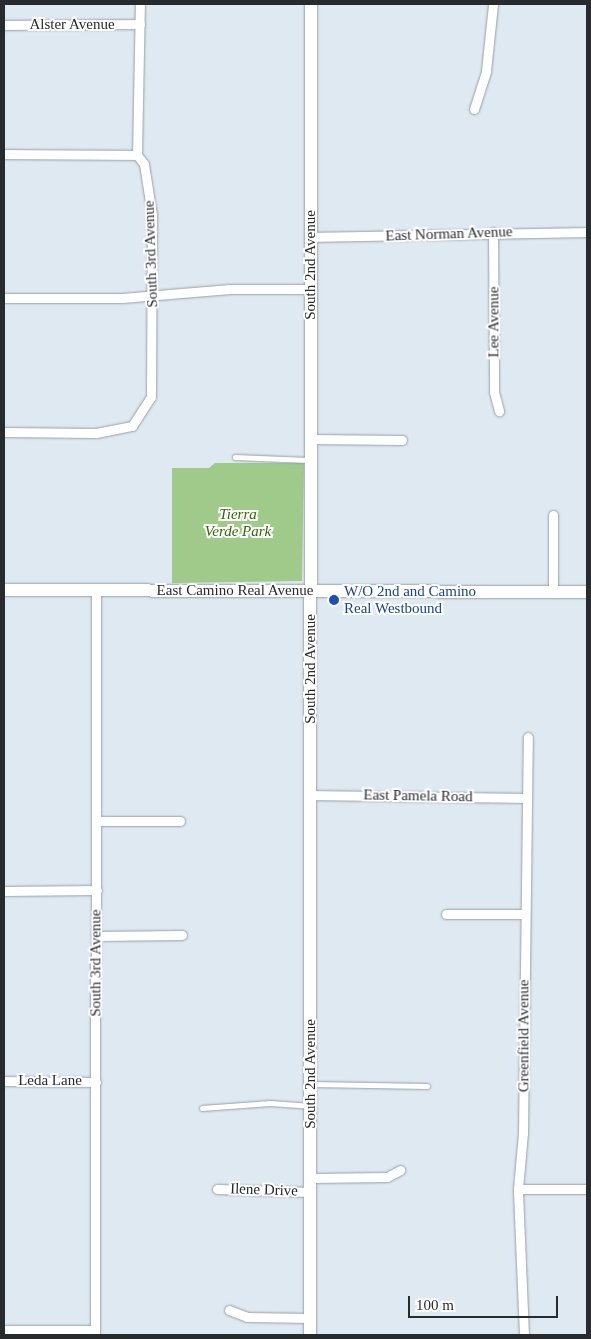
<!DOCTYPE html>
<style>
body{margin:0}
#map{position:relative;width:591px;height:1339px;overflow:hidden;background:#dfe9f1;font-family:Georgia,serif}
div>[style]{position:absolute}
.green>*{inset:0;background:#9fca89}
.roads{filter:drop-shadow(0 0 1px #97a0a7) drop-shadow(0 0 1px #97a0a7)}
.lane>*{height:4.5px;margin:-2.25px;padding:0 2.25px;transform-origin:2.25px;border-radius:2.25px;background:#fff}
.street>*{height:9px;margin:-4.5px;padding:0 4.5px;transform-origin:4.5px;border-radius:4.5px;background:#fff}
.secondary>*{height:12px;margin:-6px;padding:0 6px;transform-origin:6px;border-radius:6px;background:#fff}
.dots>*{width:14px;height:14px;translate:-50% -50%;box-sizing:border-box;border:2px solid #fff;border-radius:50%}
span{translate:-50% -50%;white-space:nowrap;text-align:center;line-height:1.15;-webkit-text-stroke:4px #fff;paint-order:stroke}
.street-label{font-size:15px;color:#282b2e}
.park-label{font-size:15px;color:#326505;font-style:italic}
.transit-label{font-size:15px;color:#164399}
.left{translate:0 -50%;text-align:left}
.frame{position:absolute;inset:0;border:5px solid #282b2e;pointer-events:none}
.scale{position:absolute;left:408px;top:1296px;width:150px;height:22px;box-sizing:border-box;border:2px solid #282b2e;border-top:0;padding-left:6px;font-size:15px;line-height:18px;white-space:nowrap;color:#282b2e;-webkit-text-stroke:4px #fff;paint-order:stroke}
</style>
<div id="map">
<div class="green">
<i style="clip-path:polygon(215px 463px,304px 463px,302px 581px,172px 583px,172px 468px,209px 468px)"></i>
</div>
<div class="roads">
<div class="lane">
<i style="left:235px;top:457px;width:73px;rotate:2.4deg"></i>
<i style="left:312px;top:1084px;width:115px;rotate:1deg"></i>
<i style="left:202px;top:1108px;width:68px;rotate:-4.2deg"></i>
<i style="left:270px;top:1103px;width:39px;rotate:4deg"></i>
</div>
<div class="street">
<i style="left:4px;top:25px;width:136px;rotate:-0.4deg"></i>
<i style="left:474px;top:109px;width:40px;rotate:-72deg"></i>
<i style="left:486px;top:71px;width:67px;rotate:-84deg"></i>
<i style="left:4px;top:154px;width:133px;rotate:0.4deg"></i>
<i style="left:493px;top:232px;width:160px;rotate:89.6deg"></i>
<i style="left:494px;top:392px;width:20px;rotate:75deg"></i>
<i style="left:311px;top:237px;width:276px;rotate:-1deg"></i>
<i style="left:4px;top:298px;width:118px"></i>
<i style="left:122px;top:298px;width:108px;rotate:-4.8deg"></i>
<i style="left:230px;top:289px;width:81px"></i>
<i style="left:4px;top:432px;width:92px;rotate:0.6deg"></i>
<i style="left:96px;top:433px;width:37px;rotate:-11deg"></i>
<i style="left:132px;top:426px;width:35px;rotate:-57deg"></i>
<i style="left:151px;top:397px;width:182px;rotate:-89.7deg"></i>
<i style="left:152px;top:215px;width:52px;rotate:-98.9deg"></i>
<i style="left:144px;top:164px;width:11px;rotate:-128deg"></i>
<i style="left:137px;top:155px;width:151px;rotate:-88.9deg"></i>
<i style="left:310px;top:439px;width:92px;rotate:0.6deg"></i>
<i style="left:553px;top:515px;width:77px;rotate:90deg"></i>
<i style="left:311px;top:795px;width:215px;rotate:0.8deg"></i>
<i style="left:97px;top:821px;width:83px"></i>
<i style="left:4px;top:891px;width:93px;rotate:-0.6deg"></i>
<i style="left:446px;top:914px;width:79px"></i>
<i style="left:97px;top:936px;width:85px;rotate:-0.7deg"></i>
<i style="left:4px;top:1081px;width:92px;rotate:0.6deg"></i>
<i style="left:311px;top:1178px;width:76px;rotate:-0.8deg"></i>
<i style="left:387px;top:1177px;width:15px;rotate:-28deg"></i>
<i style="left:217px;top:1189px;width:94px;rotate:1.8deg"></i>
<i style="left:518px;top:1189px;width:69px"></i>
<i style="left:229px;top:1310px;width:19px;rotate:21deg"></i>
<i style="left:247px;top:1317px;width:63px;rotate:0.9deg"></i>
<i style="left:4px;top:1330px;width:91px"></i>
<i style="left:95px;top:1335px;width:744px;rotate:-89.92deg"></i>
<i style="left:524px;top:1335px;width:146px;rotate:-92.4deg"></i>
<i style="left:518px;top:1189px;width:56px;rotate:-84.9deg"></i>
<i style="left:523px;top:1133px;width:396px;rotate:-89.3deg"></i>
</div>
<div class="secondary">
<i style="left:4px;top:590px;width:583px;rotate:0.2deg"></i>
<i style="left:310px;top:1335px;width:1331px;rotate:-89.96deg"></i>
</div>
</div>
<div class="dots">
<i style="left:334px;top:600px;background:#1a4fb4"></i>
</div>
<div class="street-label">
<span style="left:72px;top:25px">Alster Avenue</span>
<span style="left:449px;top:234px;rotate:-2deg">East Norman Avenue</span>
<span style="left:151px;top:254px;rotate:-92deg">South 3rd Avenue</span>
<span style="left:311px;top:265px;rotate:-90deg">South 2nd Avenue</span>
<span style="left:494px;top:322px;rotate:-90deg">Lee Avenue</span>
<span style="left:235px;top:591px">East Camino Real Avenue</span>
<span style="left:311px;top:669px;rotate:-90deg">South 2nd Avenue</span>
<span style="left:418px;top:796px;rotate:1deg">East Pamela Road</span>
<span style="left:96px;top:963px;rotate:-90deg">South 3rd Avenue</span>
<span style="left:524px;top:1036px;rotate:-90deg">Greenfield Avenue</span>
<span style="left:311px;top:1074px;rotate:-90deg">South 2nd Avenue</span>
<span style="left:50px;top:1081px">Leda Lane</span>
<span style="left:264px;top:1190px;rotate:2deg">Ilene Drive</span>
</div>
<div class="park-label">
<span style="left:238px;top:523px">Tierra<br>Verde Park</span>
</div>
<div class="transit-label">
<span class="left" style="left:344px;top:600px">W/O 2nd and Camino<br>Real Westbound</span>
</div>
<div class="frame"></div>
<div class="scale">100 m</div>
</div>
